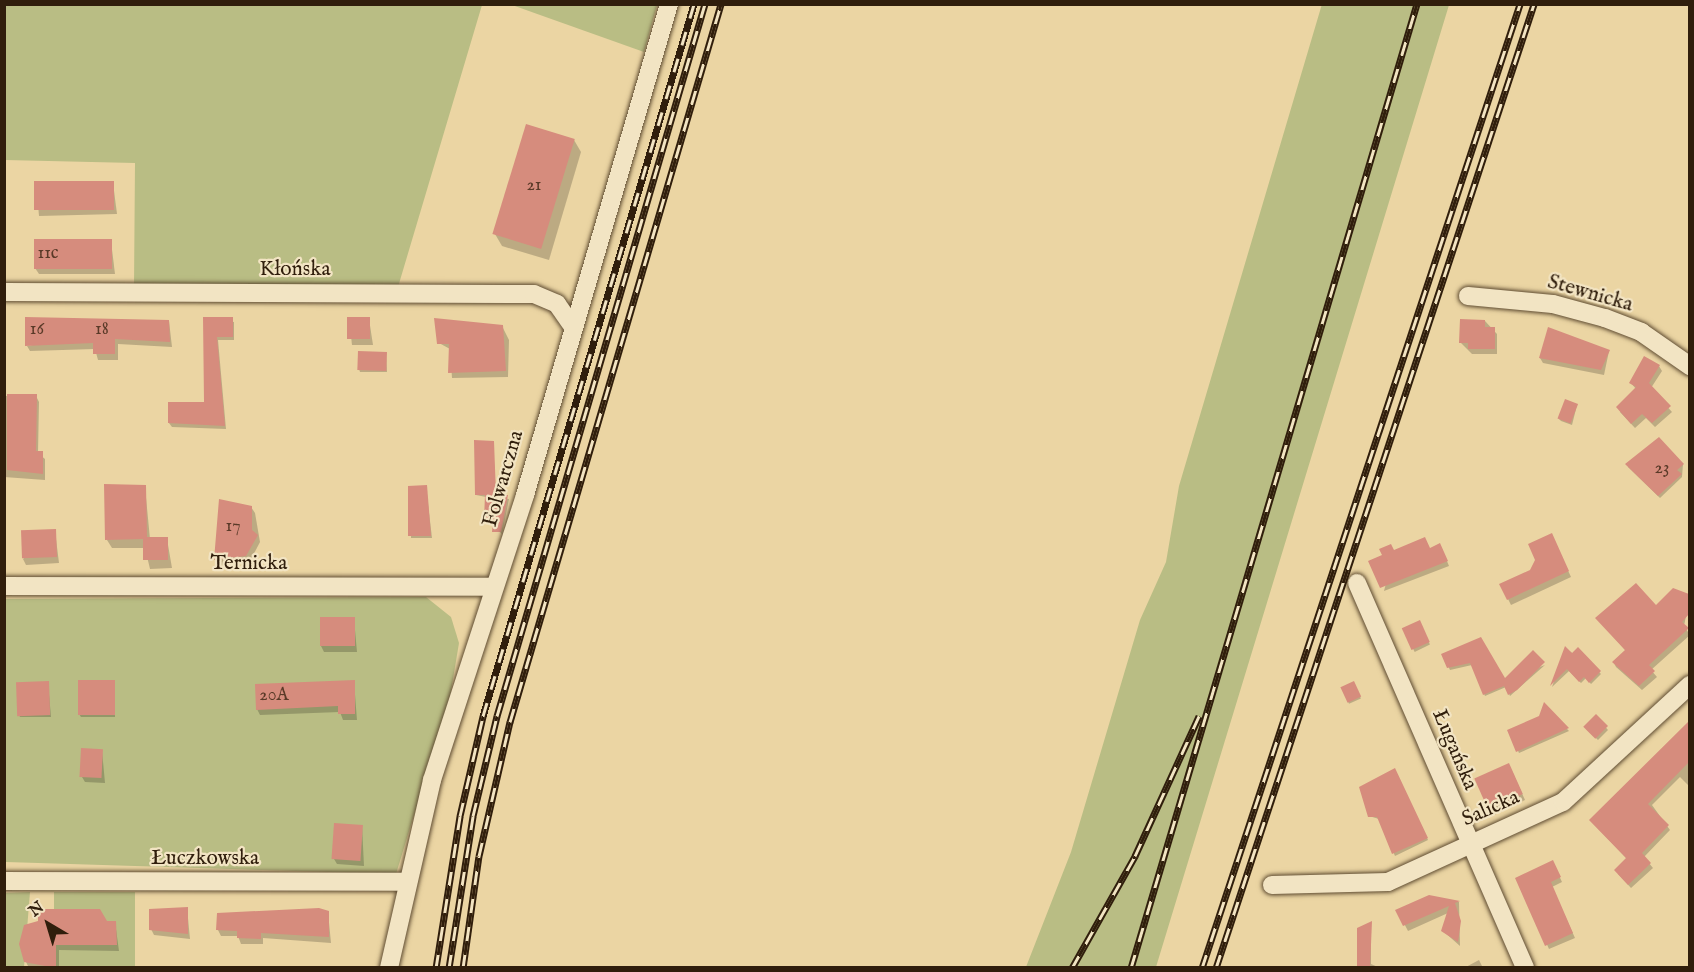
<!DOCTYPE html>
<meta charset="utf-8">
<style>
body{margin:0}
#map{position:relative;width:1694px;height:972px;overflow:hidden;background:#ebd5a3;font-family:"IM FELL English",serif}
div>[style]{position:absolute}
.green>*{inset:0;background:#b9bd84;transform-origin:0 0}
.shadow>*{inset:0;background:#0003;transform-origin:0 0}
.building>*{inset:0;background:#d68c7d;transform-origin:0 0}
.roads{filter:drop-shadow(0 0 2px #5f4c32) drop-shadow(0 0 2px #5f4c32)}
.street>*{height:18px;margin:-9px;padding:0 9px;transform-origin:9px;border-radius:9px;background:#f2e4c3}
.rail>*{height:7px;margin-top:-3.5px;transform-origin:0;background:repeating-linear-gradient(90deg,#f2e4c3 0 14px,#301e0c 0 28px);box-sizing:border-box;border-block:2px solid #301e0c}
span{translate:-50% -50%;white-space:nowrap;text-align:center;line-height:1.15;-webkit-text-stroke:4.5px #f2e4c3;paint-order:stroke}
.number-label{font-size:18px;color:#5a3a28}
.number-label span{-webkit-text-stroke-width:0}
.street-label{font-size:21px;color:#301e0c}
.frame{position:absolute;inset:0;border:6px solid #301e0c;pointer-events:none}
.north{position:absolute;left:18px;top:894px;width:60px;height:60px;-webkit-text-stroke:4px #f2e4c3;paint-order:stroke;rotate:322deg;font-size:16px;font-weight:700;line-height:24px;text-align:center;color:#301e0c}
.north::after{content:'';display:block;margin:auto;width:21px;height:27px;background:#301e0c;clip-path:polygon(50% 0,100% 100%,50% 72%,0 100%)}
</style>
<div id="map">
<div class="green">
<i style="clip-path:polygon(1322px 4px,1449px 5px,1156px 967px,1026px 967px,1071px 852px,1140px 620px,1166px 562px,1179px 486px)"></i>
<i style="clip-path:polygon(5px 5px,482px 5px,398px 287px,134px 286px,135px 163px,5px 160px)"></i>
<i style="clip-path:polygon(512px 5px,657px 5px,644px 52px)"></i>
<i style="clip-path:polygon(426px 597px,451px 617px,459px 643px,450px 697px,396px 874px,6px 862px,4px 599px)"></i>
<i style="clip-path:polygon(30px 892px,24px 967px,5px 967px,4px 893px)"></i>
<i style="left:54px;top:892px;width:81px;height:75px"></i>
</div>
<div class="shadow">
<i style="clip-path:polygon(574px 140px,581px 152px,549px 260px,502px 246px,495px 234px)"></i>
<i style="clip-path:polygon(36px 182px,113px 183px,117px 214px,39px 216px)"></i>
<i style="clip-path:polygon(111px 241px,115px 274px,39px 274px,35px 268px)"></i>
<i style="clip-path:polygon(204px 318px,234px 322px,234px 340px,218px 340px,226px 429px,172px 427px,169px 423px,205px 403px)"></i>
<i style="clip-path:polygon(349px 319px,369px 319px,373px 345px,352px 345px)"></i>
<i style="clip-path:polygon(435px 320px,502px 326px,509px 340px,508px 377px,452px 378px,450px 349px,439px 343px)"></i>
<i style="clip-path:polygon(169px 321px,172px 347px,118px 344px,118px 360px,98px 360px,95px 349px,30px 351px,27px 346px)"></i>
<i style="clip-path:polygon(1485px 321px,1497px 334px,1497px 354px,1472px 354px,1461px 343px)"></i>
<i style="clip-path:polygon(1609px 351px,1604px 375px,1543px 363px,1540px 358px)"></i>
<i style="clip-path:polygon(386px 353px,387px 372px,360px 372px,359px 369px)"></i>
<i style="clip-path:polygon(1659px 366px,1662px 371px,1651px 388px,1672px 412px,1655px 427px,1646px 418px,1635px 428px,1620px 412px,1636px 389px,1631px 383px)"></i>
<i style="clip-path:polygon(4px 396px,36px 396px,39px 402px,38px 453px,45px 459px,45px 480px,4px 477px)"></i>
<i style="clip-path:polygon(1577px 405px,1572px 425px,1561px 421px,1559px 419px)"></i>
<i style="clip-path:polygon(493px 442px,496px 497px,509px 499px,502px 534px,486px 519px,486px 497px,476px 495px)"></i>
<i style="clip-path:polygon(1683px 464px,1682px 477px,1660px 498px,1628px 467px)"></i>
<i style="clip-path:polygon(145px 487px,150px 539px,167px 539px,172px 568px,150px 569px,145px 548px,112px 548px,107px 540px)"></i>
<i style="clip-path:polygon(426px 487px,432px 538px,411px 538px,410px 488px)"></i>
<i style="clip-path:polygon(220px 501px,251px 507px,255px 513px,260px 542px,250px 561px,219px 566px,216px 560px)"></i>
<i style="clip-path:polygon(55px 531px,59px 563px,26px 565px,23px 559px)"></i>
<i style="clip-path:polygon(1554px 540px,1571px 577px,1511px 605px,1508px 599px)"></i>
<i style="clip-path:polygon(1442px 549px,1449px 566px,1384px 591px,1394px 552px)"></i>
<i style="clip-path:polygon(1673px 589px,1690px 596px,1684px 626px,1690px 635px,1651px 670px,1657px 677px,1642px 690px,1616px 667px,1614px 663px,1626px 651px,1600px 622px,1656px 608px)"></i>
<i style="clip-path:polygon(354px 619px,357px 652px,324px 652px,321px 646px)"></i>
<i style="left:1419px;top:622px;width:25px;height:17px;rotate:64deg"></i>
<i style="clip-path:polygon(1481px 639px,1505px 680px,1545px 665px,1510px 696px,1506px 687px,1485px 696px,1472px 665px,1450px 670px,1443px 655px)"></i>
<i style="clip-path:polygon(1565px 648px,1599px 672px,1601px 674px,1591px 684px,1586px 678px,1581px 683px,1569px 671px,1552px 687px)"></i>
<i style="clip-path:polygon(114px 682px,115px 717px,81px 717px,79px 714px)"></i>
<i style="clip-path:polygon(354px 682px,357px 720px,343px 720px,340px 712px,260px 715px,257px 709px)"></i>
<i style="clip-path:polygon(48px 683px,51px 717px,20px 717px,19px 715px)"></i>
<i style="left:1354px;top:683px;width:17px;height:13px;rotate:66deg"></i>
<i style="clip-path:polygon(1544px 705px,1569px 731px,1519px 753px,1509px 731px,1540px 717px)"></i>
<i style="clip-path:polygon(1596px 716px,1608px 730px,1598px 740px,1586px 729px)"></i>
<i style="clip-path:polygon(1690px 725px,1690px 787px,1680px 777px,1652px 805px,1670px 830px,1644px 857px,1653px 868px,1631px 888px,1618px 874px,1627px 859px,1591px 821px)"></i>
<i style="clip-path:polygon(102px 751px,105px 783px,85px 782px,82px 777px)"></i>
<i style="clip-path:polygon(1395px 770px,1428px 840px,1395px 856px,1379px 819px,1369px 816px)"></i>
<i style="clip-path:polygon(1512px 771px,1525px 800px,1494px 815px,1491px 809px)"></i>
<i style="clip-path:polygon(362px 826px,364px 866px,337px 864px,334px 859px)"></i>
<i style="clip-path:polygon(1555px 867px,1562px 882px,1552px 887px,1575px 938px,1549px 949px,1517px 878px)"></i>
<i style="clip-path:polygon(1429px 897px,1459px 902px,1460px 946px,1443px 931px,1448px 913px,1408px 931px,1397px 910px)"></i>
<i style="clip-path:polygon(187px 908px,190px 939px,154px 935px,151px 929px)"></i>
<i style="clip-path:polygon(328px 912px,331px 943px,263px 938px,263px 944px,241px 944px,238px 936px,221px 936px,218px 930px)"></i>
<i style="clip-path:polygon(115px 922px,119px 951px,59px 950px,59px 968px,29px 968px,26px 962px,26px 926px)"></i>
<i style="clip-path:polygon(1371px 923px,1371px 964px,1380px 968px,1358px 968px)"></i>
<i style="clip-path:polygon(1479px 960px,1483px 968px,1464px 968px)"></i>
</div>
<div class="building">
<i style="left:526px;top:124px;width:51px;height:115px;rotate:17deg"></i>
<i style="left:34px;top:181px;width:80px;height:29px"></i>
<i style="left:34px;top:239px;width:78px;height:30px"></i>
<i style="clip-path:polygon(25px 317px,169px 320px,170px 342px,115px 339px,115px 354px,93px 354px,93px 343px,25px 346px)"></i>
<i style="clip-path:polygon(203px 317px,233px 317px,233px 337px,217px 337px,225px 426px,168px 423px,168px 402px,204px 402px)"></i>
<i style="left:347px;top:317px;width:23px;height:22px"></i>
<i style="clip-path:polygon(434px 318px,503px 325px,506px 371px,448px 373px,449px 344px,437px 344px)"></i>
<i style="clip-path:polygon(1460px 319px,1485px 320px,1485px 327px,1495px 327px,1495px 349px,1468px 349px,1468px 343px,1459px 343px)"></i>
<i style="clip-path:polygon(1548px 327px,1610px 350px,1601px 370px,1539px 358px)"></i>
<i style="left:358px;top:351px;width:29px;height:19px;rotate:2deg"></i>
<i style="clip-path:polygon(1644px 356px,1660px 365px,1649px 383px,1671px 406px,1652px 423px,1642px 414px,1631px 424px,1616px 407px,1636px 387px,1629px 383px)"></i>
<i style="clip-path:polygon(7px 394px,37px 394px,36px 451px,43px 451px,43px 474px,7px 470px)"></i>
<i style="left:1565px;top:399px;width:14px;height:21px;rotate:21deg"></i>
<i style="clip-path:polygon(1659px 437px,1684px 464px,1677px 470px,1682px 474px,1658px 496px,1625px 464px)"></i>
<i style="clip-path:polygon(474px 440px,494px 441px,496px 495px,487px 495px,508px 495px,501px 532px,492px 532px,493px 520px,484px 519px,485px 495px,475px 495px)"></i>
<i style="clip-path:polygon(104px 484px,146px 485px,147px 537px,168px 537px,168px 560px,143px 560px,143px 539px,105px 540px)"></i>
<i style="clip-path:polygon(427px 485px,431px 536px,408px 536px,408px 486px)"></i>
<i style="clip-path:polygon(219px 499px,252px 506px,252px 530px,258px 535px,246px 556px,214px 560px)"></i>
<i style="left:56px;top:529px;width:28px;height:35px;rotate:88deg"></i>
<i style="clip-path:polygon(1552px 533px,1569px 571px,1507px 600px,1499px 584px,1530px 570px,1535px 560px,1528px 544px)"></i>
<i style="clip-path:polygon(1425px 537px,1430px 548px,1440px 543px,1448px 561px,1380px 588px,1368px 561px,1382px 555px,1379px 549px,1391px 544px,1394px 550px)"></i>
<i style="clip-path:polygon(1636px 583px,1656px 605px,1673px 588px,1689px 594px,1689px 614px,1682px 622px,1689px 628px,1649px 665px,1655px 671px,1639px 686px,1612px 662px,1625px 650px,1595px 618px)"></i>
<i style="left:320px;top:617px;width:35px;height:29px"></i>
<i style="left:1420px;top:620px;width:24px;height:20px;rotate:66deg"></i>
<i style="clip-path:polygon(1481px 637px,1505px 678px,1533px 650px,1545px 662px,1517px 690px,1508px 695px,1504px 686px,1483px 695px,1470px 663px,1447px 668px,1441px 654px)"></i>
<i style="clip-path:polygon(1565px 646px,1572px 653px,1578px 647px,1601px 671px,1589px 683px,1584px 677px,1579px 682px,1567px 669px,1550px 686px)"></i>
<i style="left:78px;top:680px;width:37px;height:35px"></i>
<i style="clip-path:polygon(355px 680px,355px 714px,338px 714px,338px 706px,256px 710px,255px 684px)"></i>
<i style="left:49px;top:681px;width:34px;height:33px;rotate:88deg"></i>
<i style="left:1354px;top:681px;width:17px;height:15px;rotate:65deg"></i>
<i style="clip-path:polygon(1544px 702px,1569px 728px,1516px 752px,1507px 730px,1539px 716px)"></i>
<i style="left:1596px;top:714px;width:17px;height:18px;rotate:45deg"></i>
<i style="clip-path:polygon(1689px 721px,1689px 762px,1648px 804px,1669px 825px,1642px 853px,1651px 863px,1628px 885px,1614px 870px,1626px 858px,1589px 820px)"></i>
<i style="left:81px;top:748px;width:22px;height:29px;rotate:3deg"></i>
<i style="left:1509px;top:763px;width:34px;height:38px;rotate:66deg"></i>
<i style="clip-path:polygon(1395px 768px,1428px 838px,1392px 854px,1377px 817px,1368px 817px,1359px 787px)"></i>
<i style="left:334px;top:823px;width:29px;height:36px;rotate:4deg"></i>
<i style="clip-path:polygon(1553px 860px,1561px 877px,1551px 882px,1573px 933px,1545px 946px,1515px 878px)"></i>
<i style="clip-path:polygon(1429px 895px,1460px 901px,1455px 903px,1461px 921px,1458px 942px,1441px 931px,1449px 906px,1403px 926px,1395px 910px)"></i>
<i style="clip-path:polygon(188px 907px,188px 934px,149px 930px,149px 909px)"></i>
<i style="clip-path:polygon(319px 908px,329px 911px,329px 937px,261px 933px,261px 939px,237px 938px,237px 931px,216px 930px,217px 913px)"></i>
<i style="clip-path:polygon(38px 909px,100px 909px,107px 921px,116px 921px,117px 945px,56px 945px,56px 968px,24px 962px,19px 944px,24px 925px,38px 921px)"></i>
<i style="clip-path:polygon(1372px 921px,1370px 968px,1357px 968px,1357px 928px)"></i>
</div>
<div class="roads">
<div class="street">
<i style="left:4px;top:292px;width:530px;rotate:0.22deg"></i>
<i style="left:534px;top:294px;width:25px;rotate:23deg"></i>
<i style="left:557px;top:304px;width:24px;rotate:55deg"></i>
<i style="left:1468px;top:296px;width:85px;rotate:5.4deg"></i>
<i style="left:1553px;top:304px;width:54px;rotate:15.1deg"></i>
<i style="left:1605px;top:318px;width:39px;rotate:21deg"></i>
<i style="left:1641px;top:332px;width:60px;rotate:34.8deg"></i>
<i style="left:1357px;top:583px;width:420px;rotate:66.4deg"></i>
<i style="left:4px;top:586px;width:490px;rotate:0.1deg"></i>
<i style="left:4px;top:881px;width:402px;rotate:0.1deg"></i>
<i style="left:1272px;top:885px;width:116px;rotate:-1.5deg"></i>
<i style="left:1388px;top:882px;width:192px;rotate:-24.6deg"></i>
<i style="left:1563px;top:802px;width:173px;rotate:-42.7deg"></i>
<i style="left:389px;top:968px;width:193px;rotate:-77.1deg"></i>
<i style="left:432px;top:780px;width:300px;rotate:-71.9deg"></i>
<i style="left:525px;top:495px;width:512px;rotate:-73.65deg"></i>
</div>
</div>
<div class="rail">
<i style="left:436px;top:968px;width:154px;rotate:-81deg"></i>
<i style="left:460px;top:816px;width:103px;rotate:-77deg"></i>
<i style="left:483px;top:716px;width:743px;rotate:-73.49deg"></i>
<i style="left:449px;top:968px;width:154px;rotate:-81deg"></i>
<i style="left:473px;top:816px;width:103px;rotate:-76.5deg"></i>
<i style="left:497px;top:716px;width:742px;rotate:-73.72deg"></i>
<i style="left:463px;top:968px;width:113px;rotate:-81.9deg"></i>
<i style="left:479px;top:856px;width:138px;rotate:-77deg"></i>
<i style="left:510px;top:722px;width:748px;rotate:-73.62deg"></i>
<i style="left:1072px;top:968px;width:129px;rotate:-60.6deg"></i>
<i style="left:1135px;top:856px;width:154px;rotate:-65.4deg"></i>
<i style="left:1131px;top:968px;width:1006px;rotate:-73.48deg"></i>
<i style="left:1202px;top:968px;width:1015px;rotate:-71.74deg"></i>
<i style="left:1216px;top:968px;width:1015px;rotate:-71.74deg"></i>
</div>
<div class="number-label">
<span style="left:534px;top:186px">21</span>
<span style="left:48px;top:254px">11c</span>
<span style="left:37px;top:330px">16</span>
<span style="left:102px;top:330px">18</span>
<span style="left:1662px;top:469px">23</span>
<span style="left:233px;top:527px">17</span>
<span style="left:274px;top:696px">20A</span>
</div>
<div class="street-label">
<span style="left:295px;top:270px">Kłońska</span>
<span style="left:1590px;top:294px;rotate:16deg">Stewnicka</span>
<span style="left:504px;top:479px;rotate:-74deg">Folwarczna</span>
<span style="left:249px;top:564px">Ternicka</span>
<span style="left:1454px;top:750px;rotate:67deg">Ługańska</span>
<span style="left:1491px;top:809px;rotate:-24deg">Salicka</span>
<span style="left:205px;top:859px">Łuczkowska</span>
</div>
<div class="frame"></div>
<div class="north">N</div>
</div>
